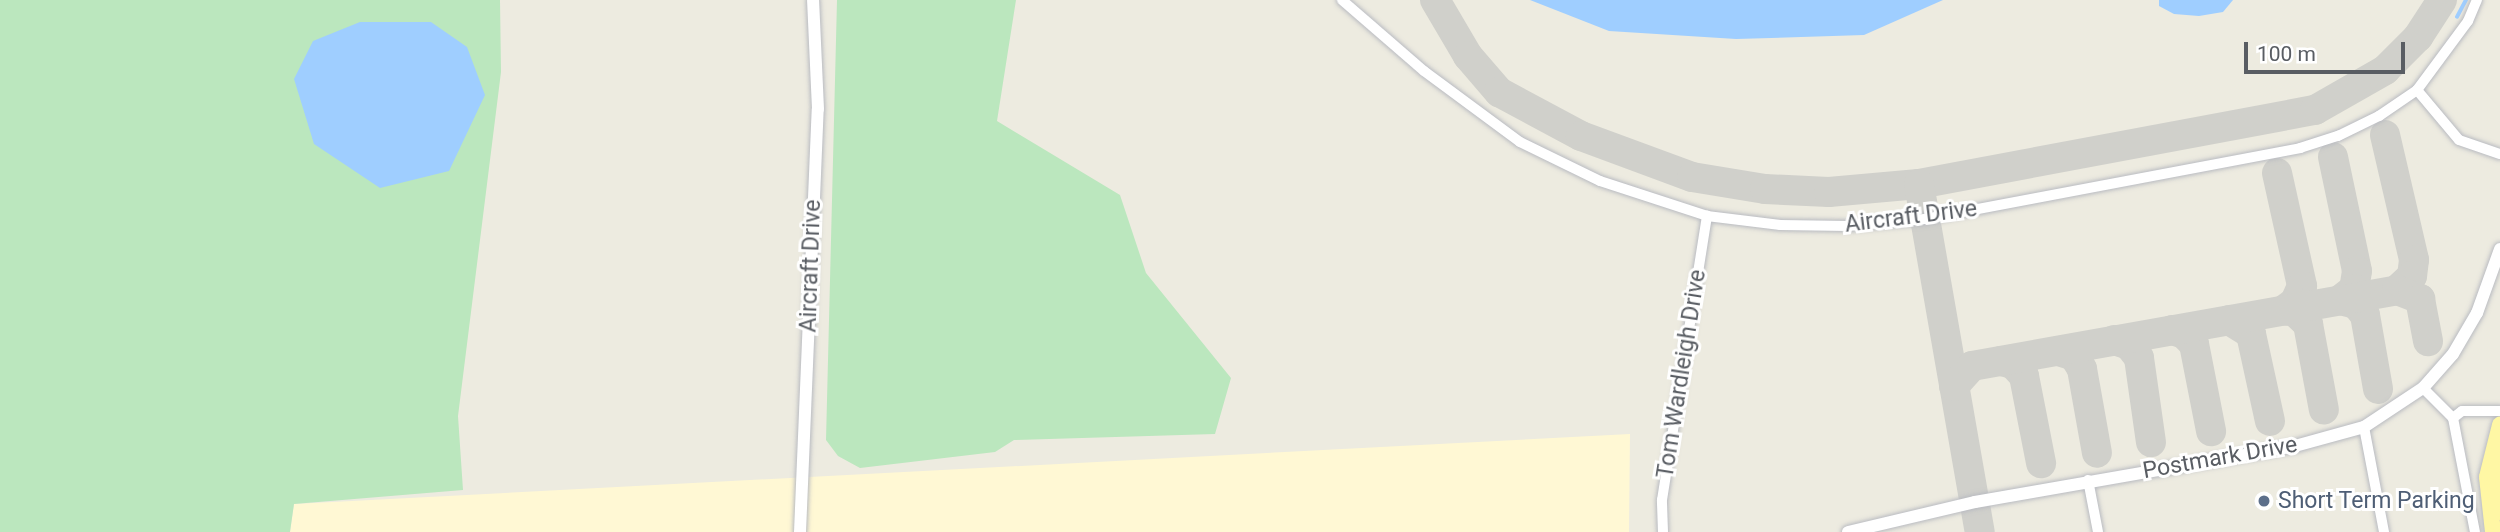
<!DOCTYPE html>
<style>
body{margin:0}
#map{position:relative;width:2500px;height:532px;overflow:hidden;background:#edebe0;font-family:Roboto,sans-serif}
div>[style]{position:absolute}
.commercial>*{inset:0;background:#fff8d4}
.green>*{inset:0;background:#bbe7be}
.water>*{inset:0;background:#9fceff}
.stream>*{height:3.5px;margin:-1.75px;padding:0 1.75px;transform-origin:1.75px;border-radius:1.75px;background:#9fceff}
.taxiway>*{height:30px;margin:-15px;padding:0 15px;transform-origin:15px;border-radius:15px;background:#d0d0cb}
.roads{filter:drop-shadow(0 0 2px #b9bbc1) drop-shadow(0 0 2px #b9bbc1)}
.minor>*{height:10px;margin:-5px;padding:0 5px;transform-origin:5px;border-radius:5px;background:#fff}
.tertiary>*{height:12px;margin:-6px;padding:0 6px;transform-origin:6px;border-radius:6px;background:#fff}
.primary>*{height:16px;margin:-8px;padding:0 8px;transform-origin:8px;border-radius:8px;background:#fff7a4}
.dots>*{width:19px;height:19px;translate:-50% -50%;box-sizing:border-box;border:4px solid #fff;border-radius:50%}
span{translate:-50% -50%;white-space:nowrap;text-align:center;line-height:1.15;-webkit-text-stroke:6px #fff;paint-order:stroke}
.street-label{font-size:23px;color:#595d63}
.service-label{font-size:23px;color:#4e5e75}
.left{translate:0 -50%;text-align:left}
.scale{position:absolute;left:2244px;top:42px;width:161px;height:32px;box-sizing:border-box;border:4px solid #595d63;border-top:0;padding-left:9px;font-size:21px;line-height:24px;white-space:nowrap;color:#595d63;-webkit-text-stroke:5px #fff;paint-order:stroke}
</style>
<div id="map">
<div class="commercial">
<i style="clip-path:polygon(1630px 434px,1629px 532px,290px 532px,294px 504px)"></i>
</div>
<div class="green">
<i style="clip-path:polygon(0 0,500px 0,501px 72px,458px 416px,463px 490px,294px 504px,290px 532px,0 532px)"></i>
<i style="clip-path:polygon(837px 0,1016px 0,997px 121px,1120px 195px,1146px 273px,1231px 378px,1215px 434px,1014px 440px,995px 452px,860px 468px,838px 456px,826px 440px)"></i>
</div>
<div class="water">
<i style="clip-path:polygon(1530px 0,1943px 0,1864px 35px,1736px 39px,1609px 31px)"></i>
<i style="clip-path:polygon(2159px 0,2233px 0,2223px 12px,2199px 16px,2174px 14px,2159px 6px)"></i>
<i style="clip-path:polygon(360px 22px,431px 22px,467px 47px,485px 95px,449px 171px,380px 188px,314px 144px,294px 79px,313px 41px)"></i>
</div>
<div class="stream">
<i style="left:2457px;top:17px;width:19px;rotate:-62deg"></i>
</div>
<div class="taxiway">
<i style="left:1435px;top:0;width:65px;rotate:59.5deg"></i>
<i style="left:1468px;top:56px;width:48px;rotate:49.3deg"></i>
<i style="left:1499px;top:92px;width:93px;rotate:28.2deg"></i>
<i style="left:1581px;top:136px;width:118px;rotate:20.3deg"></i>
<i style="left:1692px;top:177px;width:74px;rotate:9.3deg"></i>
<i style="left:1765px;top:189px;width:64px;rotate:2.7deg"></i>
<i style="left:1829px;top:192px;width:90px;rotate:-5.1deg"></i>
<i style="left:1919px;top:184px;width:403px;rotate:-10.6deg"></i>
<i style="left:2315px;top:110px;width:81px;rotate:-29.7deg"></i>
<i style="left:2385px;top:70px;width:47px;rotate:-45deg"></i>
<i style="left:2418px;top:37px;width:44px;rotate:-57deg"></i>
<i style="left:2385px;top:135px;width:128px;rotate:76.9deg"></i>
<i style="left:2414px;top:260px;width:16px;rotate:97deg"></i>
<i style="left:2412px;top:276px;width:21px;rotate:137deg"></i>
<i style="left:2333px;top:157px;width:116px;rotate:78.1deg"></i>
<i style="left:2357px;top:271px;width:18px;rotate:99deg"></i>
<i style="left:2354px;top:289px;width:18px;rotate:142deg"></i>
<i style="left:2277px;top:173px;width:116px;rotate:77.5deg"></i>
<i style="left:2302px;top:286px;width:17px;rotate:114deg"></i>
<i style="left:2295px;top:302px;width:14px;rotate:144deg"></i>
<i style="left:1919px;top:184px;width:353px;rotate:80.1deg"></i>
<i style="left:2340px;top:300px;width:16px;rotate:14deg"></i>
<i style="left:2356px;top:304px;width:14px;rotate:51deg"></i>
<i style="left:2365px;top:315px;width:75px;rotate:80deg"></i>
<i style="left:2284px;top:310px;width:11px;rotate:10deg"></i>
<i style="left:2295px;top:312px;width:18px;rotate:43deg"></i>
<i style="left:2308px;top:324px;width:87px;rotate:79.5deg"></i>
<i style="left:2229px;top:320px;width:26px;rotate:32deg"></i>
<i style="left:2251px;top:334px;width:89px;rotate:77.7deg"></i>
<i style="left:2172px;top:330px;width:13px;rotate:18deg"></i>
<i style="left:2184px;top:334px;width:14px;rotate:45deg"></i>
<i style="left:2194px;top:344px;width:89px;rotate:78.9deg"></i>
<i style="left:2114px;top:340px;width:16px;rotate:18deg"></i>
<i style="left:2129px;top:345px;width:16px;rotate:52deg"></i>
<i style="left:2139px;top:358px;width:85px;rotate:81.9deg"></i>
<i style="left:2058px;top:351px;width:17px;rotate:17deg"></i>
<i style="left:2074px;top:356px;width:15px;rotate:58deg"></i>
<i style="left:2082px;top:369px;width:85px;rotate:79.9deg"></i>
<i style="left:2001px;top:361px;width:12px;rotate:14deg"></i>
<i style="left:2013px;top:364px;width:16px;rotate:47deg"></i>
<i style="left:2024px;top:376px;width:89px;rotate:78.9deg"></i>
<i style="left:1954px;top:386px;width:27px;rotate:-48deg"></i>
<i style="left:1972px;top:366px;width:432px;rotate:-10.1deg"></i>
<i style="left:2397px;top:290px;width:25px;rotate:21deg"></i>
<i style="left:2420px;top:299px;width:43px;rotate:79.2deg"></i>
</div>
<div class="roads">
<div class="minor">
<i style="left:1342px;top:0;width:108px;rotate:40.9deg"></i>
<i style="left:1424px;top:71px;width:119px;rotate:36.5deg"></i>
<i style="left:1520px;top:142px;width:89px;rotate:26deg"></i>
<i style="left:1600px;top:181px;width:113px;rotate:18.1deg"></i>
<i style="left:1707px;top:216px;width:74px;rotate:7deg"></i>
<i style="left:1780px;top:225px;width:68px;rotate:0.8deg"></i>
<i style="left:1848px;top:226px;width:77px;rotate:-5.2deg"></i>
<i style="left:1925px;top:219px;width:382px;rotate:-10.7deg"></i>
<i style="left:2300px;top:148px;width:40px;rotate:-18deg"></i>
<i style="left:2338px;top:136px;width:46px;rotate:-26deg"></i>
<i style="left:2379px;top:116px;width:46px;rotate:-34.4deg"></i>
<i style="left:2417px;top:90px;width:86px;rotate:-53.5deg"></i>
<i style="left:2468px;top:21px;width:23px;rotate:-67deg"></i>
<i style="left:2417px;top:90px;width:65px;rotate:50deg"></i>
<i style="left:2459px;top:140px;width:43px;rotate:18.9deg"></i>
<i style="left:2423px;top:388px;width:42px;rotate:45deg"></i>
<i style="left:2453px;top:418px;width:116px;rotate:79.1deg"></i>
<i style="left:2453px;top:418px;width:11px;rotate:-38deg"></i>
<i style="left:2462px;top:411px;width:38px"></i>
<i style="left:2364px;top:427px;width:107px;rotate:79.2deg"></i>
<i style="left:2088px;top:480px;width:53px;rotate:79.1deg"></i>
<i style="left:1663px;top:532px;width:32px;rotate:-92deg"></i>
<i style="left:1662px;top:500px;width:288px;rotate:-81deg"></i>
</div>
<div class="tertiary">
<i style="left:800px;top:532px;width:423px;rotate:-87.6deg"></i>
<i style="left:818px;top:109px;width:109px;rotate:-92.6deg"></i>
<i style="left:1848px;top:532px;width:130px;rotate:-13.3deg"></i>
<i style="left:1975px;top:502px;width:325px;rotate:-9.9deg"></i>
<i style="left:2295px;top:446px;width:72px;rotate:-15.4deg"></i>
<i style="left:2364px;top:427px;width:71px;rotate:-33.5deg"></i>
<i style="left:2423px;top:388px;width:45px;rotate:-48.6deg"></i>
<i style="left:2453px;top:354px;width:48px;rotate:-59.7deg"></i>
<i style="left:2477px;top:313px;width:68px;rotate:-70.2deg"></i>
</div>
<div class="primary">
<i style="left:2500px;top:459px;width:53px;rotate:90deg"></i>
<i style="left:2493px;top:532px;width:55px;rotate:-96.2deg"></i>
<i style="left:2487px;top:477px;width:54px;rotate:-76deg"></i>
</div>
</div>
<div class="dots">
<i style="left:2264px;top:501px;background:#5c6f8a"></i>
</div>
<div class="street-label">
<span style="left:1911px;top:217px;rotate:-7deg">Aircraft Drive</span>
<span style="left:811px;top:266px;rotate:-88deg">Aircraft Drive</span>
<span style="left:1682px;top:374px;rotate:-81deg">Tom Wardleigh Drive</span>
<span style="left:2220px;top:458px;rotate:-10deg">Postmark Drive</span>
</div>
<div class="service-label">
<span class="left" style="left:2278px;top:501px">Short Term Parking</span>
</div>
<div class="scale">100 m</div>
</div>
